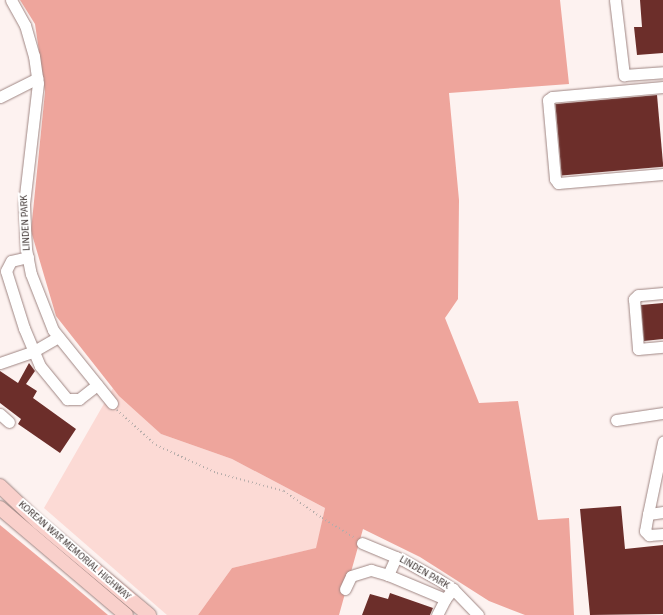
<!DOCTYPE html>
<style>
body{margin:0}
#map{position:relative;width:663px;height:615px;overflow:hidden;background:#fdf2f0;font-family:"Source Sans 3",sans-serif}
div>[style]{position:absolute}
.green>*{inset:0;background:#fcdad5}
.forest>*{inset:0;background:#eea59c}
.building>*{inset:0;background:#6c2e2a;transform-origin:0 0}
.path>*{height:1.5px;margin-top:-0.75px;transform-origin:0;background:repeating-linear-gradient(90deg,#b6acaa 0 1px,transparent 0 4px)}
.roads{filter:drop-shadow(0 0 1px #9f8683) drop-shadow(0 0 1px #9f8683)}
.minor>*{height:11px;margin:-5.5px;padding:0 5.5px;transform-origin:5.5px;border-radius:5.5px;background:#fff}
.major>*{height:14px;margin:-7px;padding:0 7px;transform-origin:7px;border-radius:7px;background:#f9d0cb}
span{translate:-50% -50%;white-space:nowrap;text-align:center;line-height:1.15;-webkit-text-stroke:4px #fff;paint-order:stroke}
.street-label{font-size:10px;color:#372d2b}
</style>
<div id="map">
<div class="green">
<i style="clip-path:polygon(113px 388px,161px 434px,232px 459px,325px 508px,317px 548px,232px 568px,198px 615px,167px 615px,44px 508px)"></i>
</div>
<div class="forest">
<i style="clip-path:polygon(20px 0,560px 0,569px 84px,449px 93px,459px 200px,458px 299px,445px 318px,479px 403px,518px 401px,538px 520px,569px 518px,574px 615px,525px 615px,489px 601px,420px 557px,363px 529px,339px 615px,198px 615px,232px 568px,316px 548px,325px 508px,232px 459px,161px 434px,119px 396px,56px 316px,31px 231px,45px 92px,35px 24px)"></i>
<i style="clip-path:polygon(0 525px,63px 577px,108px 615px,0 615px)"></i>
</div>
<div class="building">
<i style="clip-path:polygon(640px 0,663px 0,663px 53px,637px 55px,634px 27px,642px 27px)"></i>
<i style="left:657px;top:95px;width:72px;height:102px;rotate:85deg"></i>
<i style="clip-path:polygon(663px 303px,663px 339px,644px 341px,641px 305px)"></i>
<i style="clip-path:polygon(29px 363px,35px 371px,26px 384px,37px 391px,33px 398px,76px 429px,60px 453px,18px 424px,21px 419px,0 403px,0 371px,18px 383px)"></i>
<i style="clip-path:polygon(621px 506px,625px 549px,663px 545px,663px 614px,590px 615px,580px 509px)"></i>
<i style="clip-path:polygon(390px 593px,433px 608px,430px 615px,362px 615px,370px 594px,388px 599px)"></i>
</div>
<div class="path">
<i style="left:117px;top:410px;width:52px;rotate:41.9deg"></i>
<i style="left:156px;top:445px;width:67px;rotate:24.7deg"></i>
<i style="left:217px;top:473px;width:69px;rotate:15deg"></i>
<i style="left:284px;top:491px;width:47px;rotate:35.4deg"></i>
<i style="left:322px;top:518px;width:37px;rotate:31deg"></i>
</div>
<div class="roads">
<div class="minor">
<i style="left:11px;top:0;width:29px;rotate:61deg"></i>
<i style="left:25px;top:25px;width:32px;rotate:74deg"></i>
<i style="left:34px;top:56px;width:27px;rotate:82deg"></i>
<i style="left:38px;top:83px;width:122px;rotate:96.6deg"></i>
<i style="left:24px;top:204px;width:45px;rotate:87.5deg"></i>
<i style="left:26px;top:249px;width:25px;rotate:79deg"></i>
<i style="left:31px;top:274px;width:60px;rotate:68.6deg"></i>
<i style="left:53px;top:330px;width:94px;rotate:51.1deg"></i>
<i style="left:615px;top:0;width:76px;rotate:83.2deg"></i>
<i style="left:624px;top:75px;width:39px;rotate:-4deg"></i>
<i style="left:663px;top:87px;width:111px;rotate:174.9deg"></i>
<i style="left:552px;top:97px;width:5px;rotate:143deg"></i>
<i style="left:548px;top:100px;width:79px;rotate:84.9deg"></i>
<i style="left:555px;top:179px;width:5px;rotate:53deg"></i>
<i style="left:558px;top:183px;width:105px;rotate:-4.9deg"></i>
<i style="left:0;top:97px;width:42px;rotate:-26.6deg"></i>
<i style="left:28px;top:257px;width:17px;rotate:167deg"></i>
<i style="left:11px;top:261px;width:11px;rotate:117deg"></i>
<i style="left:6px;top:271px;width:60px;rotate:72.5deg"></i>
<i style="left:24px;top:328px;width:41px;rotate:67.2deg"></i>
<i style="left:40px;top:366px;width:43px;rotate:50.7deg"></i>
<i style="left:67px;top:399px;width:12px"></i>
<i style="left:79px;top:399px;width:23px;rotate:-38deg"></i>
<i style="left:663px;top:293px;width:25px;rotate:175deg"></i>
<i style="left:638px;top:295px;width:6px;rotate:135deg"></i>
<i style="left:634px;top:299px;width:50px;rotate:85.4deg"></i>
<i style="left:638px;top:349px;width:25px;rotate:-5deg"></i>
<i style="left:0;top:363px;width:36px;rotate:-19deg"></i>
<i style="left:34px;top:351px;width:28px;rotate:-30deg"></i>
<i style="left:0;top:414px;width:12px;rotate:42deg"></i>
<i style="left:616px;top:420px;width:48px;rotate:-8.5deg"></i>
<i style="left:663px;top:512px;width:15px;rotate:172deg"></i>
<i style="left:648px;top:514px;width:17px;rotate:100deg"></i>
<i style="left:645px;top:531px;width:6px;rotate:45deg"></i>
<i style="left:649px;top:535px;width:14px;rotate:-4deg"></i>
<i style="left:648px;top:514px;width:74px;rotate:-78.2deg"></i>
<i style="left:362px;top:543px;width:44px;rotate:22.5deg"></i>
<i style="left:403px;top:560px;width:38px;rotate:29deg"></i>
<i style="left:436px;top:578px;width:20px;rotate:33deg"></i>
<i style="left:453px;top:589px;width:36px;rotate:46deg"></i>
<i style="left:396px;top:557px;width:20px;rotate:114deg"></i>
<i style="left:388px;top:575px;width:62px;rotate:22.8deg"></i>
<i style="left:445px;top:599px;width:13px;rotate:-51deg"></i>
<i style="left:345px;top:589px;width:14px;rotate:-65deg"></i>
<i style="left:351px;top:576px;width:21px;rotate:-17deg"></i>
<i style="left:371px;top:570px;width:18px;rotate:16deg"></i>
<i style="left:437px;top:615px;width:18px;rotate:-63deg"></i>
</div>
<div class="major">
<i style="left:0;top:486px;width:52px;rotate:43.5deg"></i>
<i style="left:38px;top:522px;width:145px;rotate:40deg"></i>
<i style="left:0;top:508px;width:165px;rotate:40.3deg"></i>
</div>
</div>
<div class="street-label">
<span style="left:26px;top:223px;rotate:-93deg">LINDEN PARK</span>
<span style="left:74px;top:551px;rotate:41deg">KOREAN WAR MEMORIAL HIGHWAY</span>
<span style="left:424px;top:573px;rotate:30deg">LINDEN PARK</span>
</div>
</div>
